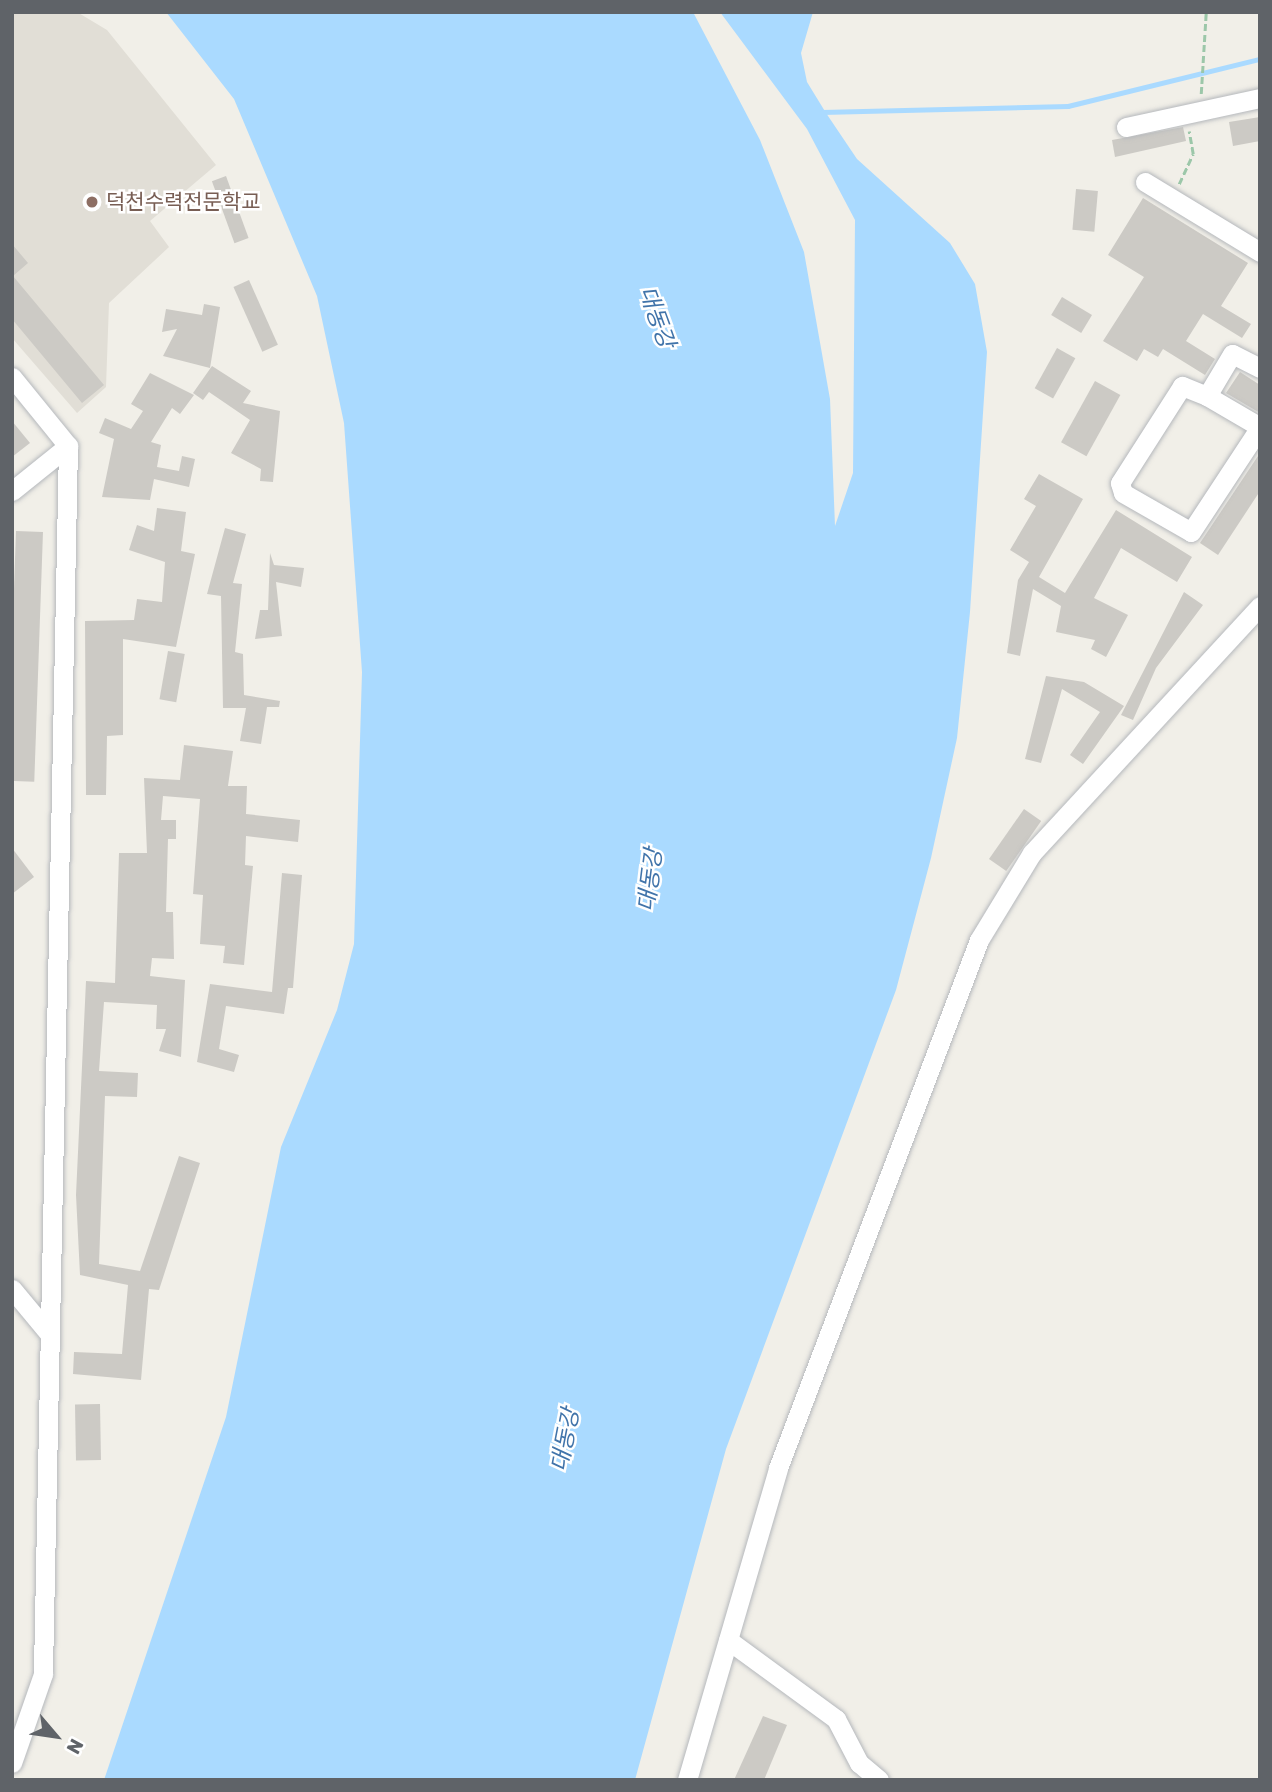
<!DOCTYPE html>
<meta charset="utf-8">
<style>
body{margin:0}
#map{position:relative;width:1272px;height:1792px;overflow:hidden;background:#f1efe8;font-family:Rubik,"Noto Sans KR",sans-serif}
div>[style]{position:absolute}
.education>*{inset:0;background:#e1ded6}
.water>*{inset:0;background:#aadaff}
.stream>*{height:4.5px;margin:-2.25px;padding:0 2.25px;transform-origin:2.25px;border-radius:2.25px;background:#aadaff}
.building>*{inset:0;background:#cccac5;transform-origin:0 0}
.path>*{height:2.5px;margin-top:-1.25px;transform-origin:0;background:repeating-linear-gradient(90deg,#9cc7a9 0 7px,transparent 0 10.5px)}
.roads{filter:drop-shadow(0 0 2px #b5b8bc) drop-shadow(0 0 2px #b5b8bc)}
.minor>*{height:19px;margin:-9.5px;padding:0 9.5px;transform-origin:9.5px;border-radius:9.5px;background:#fff}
.dots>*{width:19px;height:19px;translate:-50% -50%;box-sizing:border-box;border:4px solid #fff;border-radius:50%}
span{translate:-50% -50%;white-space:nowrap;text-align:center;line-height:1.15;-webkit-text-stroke:5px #fff;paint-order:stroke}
.education-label{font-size:21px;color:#785e54}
.left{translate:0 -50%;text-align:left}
.water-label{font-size:23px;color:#4174aa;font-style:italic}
.frame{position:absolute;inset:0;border:14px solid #5f6368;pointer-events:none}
.north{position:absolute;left:21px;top:1701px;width:70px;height:70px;-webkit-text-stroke:5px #fff;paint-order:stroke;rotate:119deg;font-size:19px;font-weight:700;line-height:28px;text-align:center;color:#5f6368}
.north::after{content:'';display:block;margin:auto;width:24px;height:32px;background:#5f6368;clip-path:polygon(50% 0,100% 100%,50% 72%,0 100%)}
</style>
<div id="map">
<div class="education">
<i style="clip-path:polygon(12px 12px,77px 12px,107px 30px,216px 165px,150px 221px,169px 247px,109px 303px,106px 387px,77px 413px,12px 338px)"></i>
</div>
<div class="water">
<i style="clip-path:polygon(166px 12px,693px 12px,760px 140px,804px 252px,830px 399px,835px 526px,853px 473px,855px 220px,807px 129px,720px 12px,813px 12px,801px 53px,807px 82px,826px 113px,857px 159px,950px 243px,975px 284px,987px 352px,970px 612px,957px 738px,931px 858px,896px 990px,726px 1449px,635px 1780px,104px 1780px,226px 1417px,281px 1147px,337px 1010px,354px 944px,362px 672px,344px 423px,317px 296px,234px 99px)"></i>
</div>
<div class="stream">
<i style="left:822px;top:112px;width:246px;rotate:-1.4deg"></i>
<i style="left:1068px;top:106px;width:198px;rotate:-13.8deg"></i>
</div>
<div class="building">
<i style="clip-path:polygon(1260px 117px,1260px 141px,1233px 146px,1229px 122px)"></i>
<i style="clip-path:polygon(1183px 127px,1186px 141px,1115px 157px,1112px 140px)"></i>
<i style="left:226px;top:176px;width:66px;height:15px;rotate:70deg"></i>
<i style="left:1076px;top:189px;width:22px;height:41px;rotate:5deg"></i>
<i style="clip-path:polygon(1143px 198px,1248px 263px,1221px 306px,1251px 324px,1242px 338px,1203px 314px,1186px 341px,1215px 359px,1205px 375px,1163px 349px,1158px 357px,1144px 349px,1137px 361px,1103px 341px,1144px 277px,1108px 255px)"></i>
<i style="clip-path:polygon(12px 244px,28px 263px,13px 276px,104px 385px,82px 403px,12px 319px)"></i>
<i style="left:249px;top:280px;width:71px;height:17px;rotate:66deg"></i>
<i style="left:1062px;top:297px;width:35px;height:21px;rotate:31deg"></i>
<i style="clip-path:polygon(204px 304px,220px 307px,210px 368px,163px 356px,177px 329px,162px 332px,166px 309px,202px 315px)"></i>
<i style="left:1057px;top:348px;width:21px;height:46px;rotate:29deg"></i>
<i style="clip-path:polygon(212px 366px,251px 391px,243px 403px,280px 411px,273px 482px,260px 481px,261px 469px,231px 453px,250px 420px,209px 392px,203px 400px,193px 393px)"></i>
<i style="clip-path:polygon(1240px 372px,1260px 385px,1260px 413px,1226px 393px)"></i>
<i style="clip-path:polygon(150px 373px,194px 395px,180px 414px,172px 408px,151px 442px,161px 445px,157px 467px,179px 471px,182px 456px,195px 459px,189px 487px,154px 479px,150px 500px,102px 497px,114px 439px,99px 433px,105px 418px,131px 429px,143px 411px,131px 404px)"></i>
<i style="left:1095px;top:381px;width:29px;height:70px;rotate:29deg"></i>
<i style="clip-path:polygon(12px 421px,30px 443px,12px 457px)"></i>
<i style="clip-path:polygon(1260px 453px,1260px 491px,1218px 555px,1200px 543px)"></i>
<i style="clip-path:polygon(1039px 474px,1083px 499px,1039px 577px,1065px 593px,1116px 510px,1192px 557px,1177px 582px,1121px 548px,1094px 598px,1128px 615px,1106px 657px,1091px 649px,1095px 640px,1056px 632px,1061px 606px,1033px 589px,1020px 656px,1007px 653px,1018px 580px,1029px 562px,1010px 550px,1036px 506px,1024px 499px)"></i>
<i style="clip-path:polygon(157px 508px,186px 512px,181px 551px,195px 554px,176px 647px,123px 639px,123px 735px,107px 736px,106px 795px,86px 795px,85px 621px,134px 620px,137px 599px,162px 602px,165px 562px,129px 550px,137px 525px,154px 531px)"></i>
<i style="clip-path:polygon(225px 528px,246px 534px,233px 583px,242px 584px,235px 652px,243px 654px,244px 695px,280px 701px,279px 707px,267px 707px,261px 744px,240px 741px,246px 708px,223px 708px,221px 596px,207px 594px)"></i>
<i style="left:16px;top:531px;width:27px;height:250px;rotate:2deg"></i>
<i style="clip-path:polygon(270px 553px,274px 565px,304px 568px,301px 587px,276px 582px,282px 636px,255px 639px,260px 610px,268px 610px)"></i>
<i style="clip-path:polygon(1184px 592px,1203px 605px,1156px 668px,1133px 720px,1121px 715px)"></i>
<i style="left:168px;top:651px;width:17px;height:49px;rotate:10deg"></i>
<i style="clip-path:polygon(1046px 676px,1084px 682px,1124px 706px,1083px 764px,1070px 755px,1100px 712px,1062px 689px,1041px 763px,1025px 759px)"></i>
<i style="clip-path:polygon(184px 745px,233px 751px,228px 786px,247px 786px,246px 814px,300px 820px,298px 842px,246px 836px,245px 865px,253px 866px,244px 965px,223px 963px,225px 946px,200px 944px,203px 895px,193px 894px,200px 799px,163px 796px,161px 820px,176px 820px,176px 839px,168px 839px,166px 912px,173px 912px,174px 959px,152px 958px,150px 976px,185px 980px,181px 1057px,159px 1051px,166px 1029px,156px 1029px,157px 1005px,104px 1002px,99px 1071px,138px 1073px,137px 1097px,105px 1096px,99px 1264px,140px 1271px,179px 1156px,200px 1163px,159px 1290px,149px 1289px,141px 1380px,73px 1374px,74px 1352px,122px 1354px,128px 1285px,80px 1275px,76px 1195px,86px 981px,115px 983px,119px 853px,147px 853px,144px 778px,180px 780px)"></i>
<i style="left:1024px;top:809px;width:21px;height:61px;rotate:35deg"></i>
<i style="clip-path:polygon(12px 848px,34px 877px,12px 894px)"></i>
<i style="clip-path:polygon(282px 873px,302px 875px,293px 988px,288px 988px,284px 1014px,226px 1006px,219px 1049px,239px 1055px,234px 1072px,197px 1062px,210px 984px,272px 992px)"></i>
<i style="left:100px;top:1404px;width:56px;height:25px;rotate:89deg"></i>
<i style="clip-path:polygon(763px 1716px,787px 1725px,764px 1780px,734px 1780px)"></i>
</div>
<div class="path">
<i style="left:1201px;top:94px;width:82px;rotate:-86.5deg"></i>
<i style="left:1179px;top:184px;width:33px;rotate:-65deg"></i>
<i style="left:1193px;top:154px;width:23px;rotate:-100deg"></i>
</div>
<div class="roads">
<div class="minor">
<i style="left:1126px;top:127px;width:137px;rotate:-12.2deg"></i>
<i style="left:1145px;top:182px;width:135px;rotate:31.3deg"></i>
<i style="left:1260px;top:368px;width:31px;rotate:-153deg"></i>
<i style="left:1232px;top:354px;width:49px;rotate:120.8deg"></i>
<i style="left:1207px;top:396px;width:27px;rotate:-158deg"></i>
<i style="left:1182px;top:386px;width:115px;rotate:122.6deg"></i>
<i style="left:1120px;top:483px;width:10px;rotate:73deg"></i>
<i style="left:1123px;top:493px;width:78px;rotate:29.8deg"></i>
<i style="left:1191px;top:532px;width:126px;rotate:-56.7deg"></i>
<i style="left:12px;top:377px;width:89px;rotate:50.9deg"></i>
<i style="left:68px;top:446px;width:1228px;rotate:91.17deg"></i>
<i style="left:43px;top:1674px;width:94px;rotate:109.2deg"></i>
<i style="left:1207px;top:396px;width:61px;rotate:30.3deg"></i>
<i style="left:12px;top:491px;width:72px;rotate:-38.8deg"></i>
<i style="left:12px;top:1289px;width:55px;rotate:50.2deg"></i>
<i style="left:728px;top:1640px;width:134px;rotate:36.2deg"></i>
<i style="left:836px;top:1719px;width:50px;rotate:62.4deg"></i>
<i style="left:859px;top:1763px;width:26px;rotate:40deg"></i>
<i style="left:687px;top:1780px;width:325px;rotate:-73.7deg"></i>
<i style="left:778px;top:1468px;width:565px;rotate:-69.16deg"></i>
<i style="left:979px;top:940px;width:102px;rotate:-58.7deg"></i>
<i style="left:1032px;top:853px;width:336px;rotate:-47.3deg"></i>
</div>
</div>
<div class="dots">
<i style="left:92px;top:202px;background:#8d6e63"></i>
</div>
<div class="education-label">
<span class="left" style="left:106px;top:202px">덕천수력전문학교</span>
</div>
<div class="water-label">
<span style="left:657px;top:317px;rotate:70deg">대동강</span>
<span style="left:650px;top:880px;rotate:-83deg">대동강</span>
<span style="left:565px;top:1440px;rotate:-79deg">대동강</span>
</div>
<div class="frame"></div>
<div class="north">N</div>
</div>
